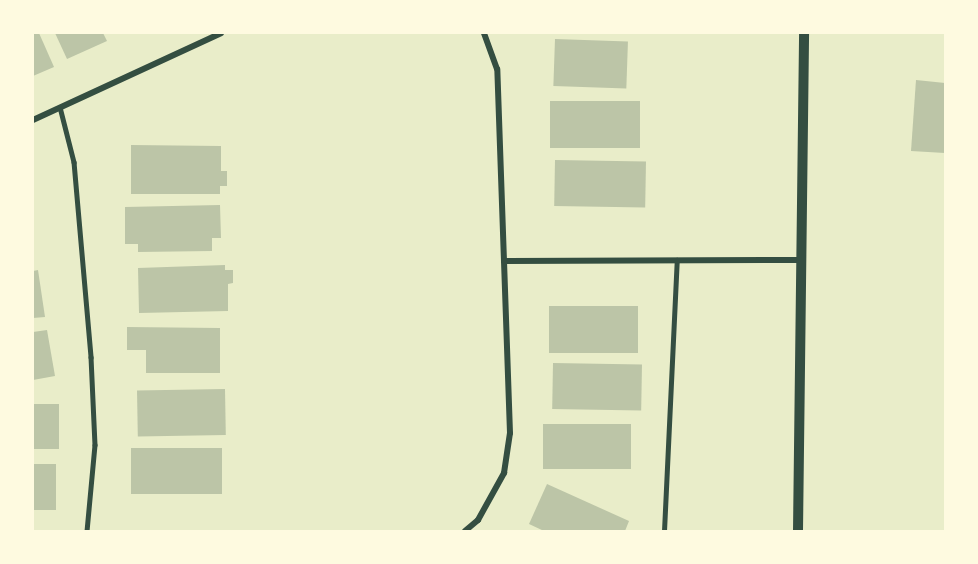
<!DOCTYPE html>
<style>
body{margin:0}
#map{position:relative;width:978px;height:564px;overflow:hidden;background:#e9edc9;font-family:"Fira Sans",sans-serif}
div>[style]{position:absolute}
.building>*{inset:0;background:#bcc5a7;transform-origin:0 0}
.service>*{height:4.5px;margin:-2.25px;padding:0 2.25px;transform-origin:2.25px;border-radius:2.25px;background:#344e41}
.minor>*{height:6px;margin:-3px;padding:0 3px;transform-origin:3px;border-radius:3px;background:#344e41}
.tertiary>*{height:10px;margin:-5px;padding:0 5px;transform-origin:5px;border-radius:5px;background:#344e41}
span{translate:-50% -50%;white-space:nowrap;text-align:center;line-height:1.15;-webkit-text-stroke:6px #fefae0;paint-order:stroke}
.frame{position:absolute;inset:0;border:34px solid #fefae0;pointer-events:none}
</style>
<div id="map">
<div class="building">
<i style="clip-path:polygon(33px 33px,39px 33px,54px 67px,33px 76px)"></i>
<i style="clip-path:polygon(55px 33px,103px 33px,107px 41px,67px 59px)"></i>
<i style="left:555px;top:39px;width:73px;height:47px;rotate:2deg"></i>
<i style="clip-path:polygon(916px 80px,945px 83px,945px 153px,911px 151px)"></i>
<i style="left:640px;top:101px;width:47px;height:90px;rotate:90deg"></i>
<i style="clip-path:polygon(131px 145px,221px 146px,221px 171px,227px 171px,227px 186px,220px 186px,220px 194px,131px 194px)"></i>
<i style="left:555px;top:160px;width:91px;height:46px;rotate:1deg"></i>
<i style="clip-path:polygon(220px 205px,221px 238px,212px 238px,212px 251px,138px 252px,138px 244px,125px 244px,125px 207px)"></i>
<i style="clip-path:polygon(225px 265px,225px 270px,233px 270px,233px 283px,228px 284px,228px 311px,139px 313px,138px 268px)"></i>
<i style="clip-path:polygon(38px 270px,45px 317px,33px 318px,33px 271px)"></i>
<i style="left:549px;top:306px;width:89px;height:47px"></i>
<i style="clip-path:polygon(127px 327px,220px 328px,220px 373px,146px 373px,146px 350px,127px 350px)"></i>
<i style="clip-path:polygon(47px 330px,55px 376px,33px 380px,33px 332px)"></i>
<i style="left:553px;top:363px;width:89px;height:46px;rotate:1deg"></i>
<i style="left:225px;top:389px;width:46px;height:88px;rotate:89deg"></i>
<i style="left:33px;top:404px;width:26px;height:45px"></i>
<i style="left:543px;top:424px;width:88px;height:45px"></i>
<i style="left:131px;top:448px;width:91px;height:46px"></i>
<i style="left:33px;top:464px;width:23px;height:46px"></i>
<i style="clip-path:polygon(547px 484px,629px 521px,625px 531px,544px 531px,529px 524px)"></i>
</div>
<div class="service">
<i style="left:60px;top:107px;width:57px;rotate:75.7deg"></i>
<i style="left:74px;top:162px;width:196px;rotate:85deg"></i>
<i style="left:91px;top:357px;width:88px;rotate:87.4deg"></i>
<i style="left:95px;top:445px;width:86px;rotate:95.3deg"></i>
<i style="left:664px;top:531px;width:271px;rotate:-87.3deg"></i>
</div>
<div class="minor">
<i style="left:33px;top:120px;width:207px;rotate:-24.8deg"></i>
<i style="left:504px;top:261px;width:297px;rotate:-0.2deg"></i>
<i style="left:465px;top:531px;width:17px;rotate:-40deg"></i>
<i style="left:478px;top:520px;width:54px;rotate:-61deg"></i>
<i style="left:504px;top:473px;width:40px;rotate:-81.5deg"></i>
<i style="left:510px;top:433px;width:364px;rotate:-92deg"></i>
<i style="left:497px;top:69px;width:38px;rotate:-110deg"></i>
</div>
<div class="tertiary">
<i style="left:798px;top:531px;width:498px;rotate:-89.3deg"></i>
</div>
<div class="frame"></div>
</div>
